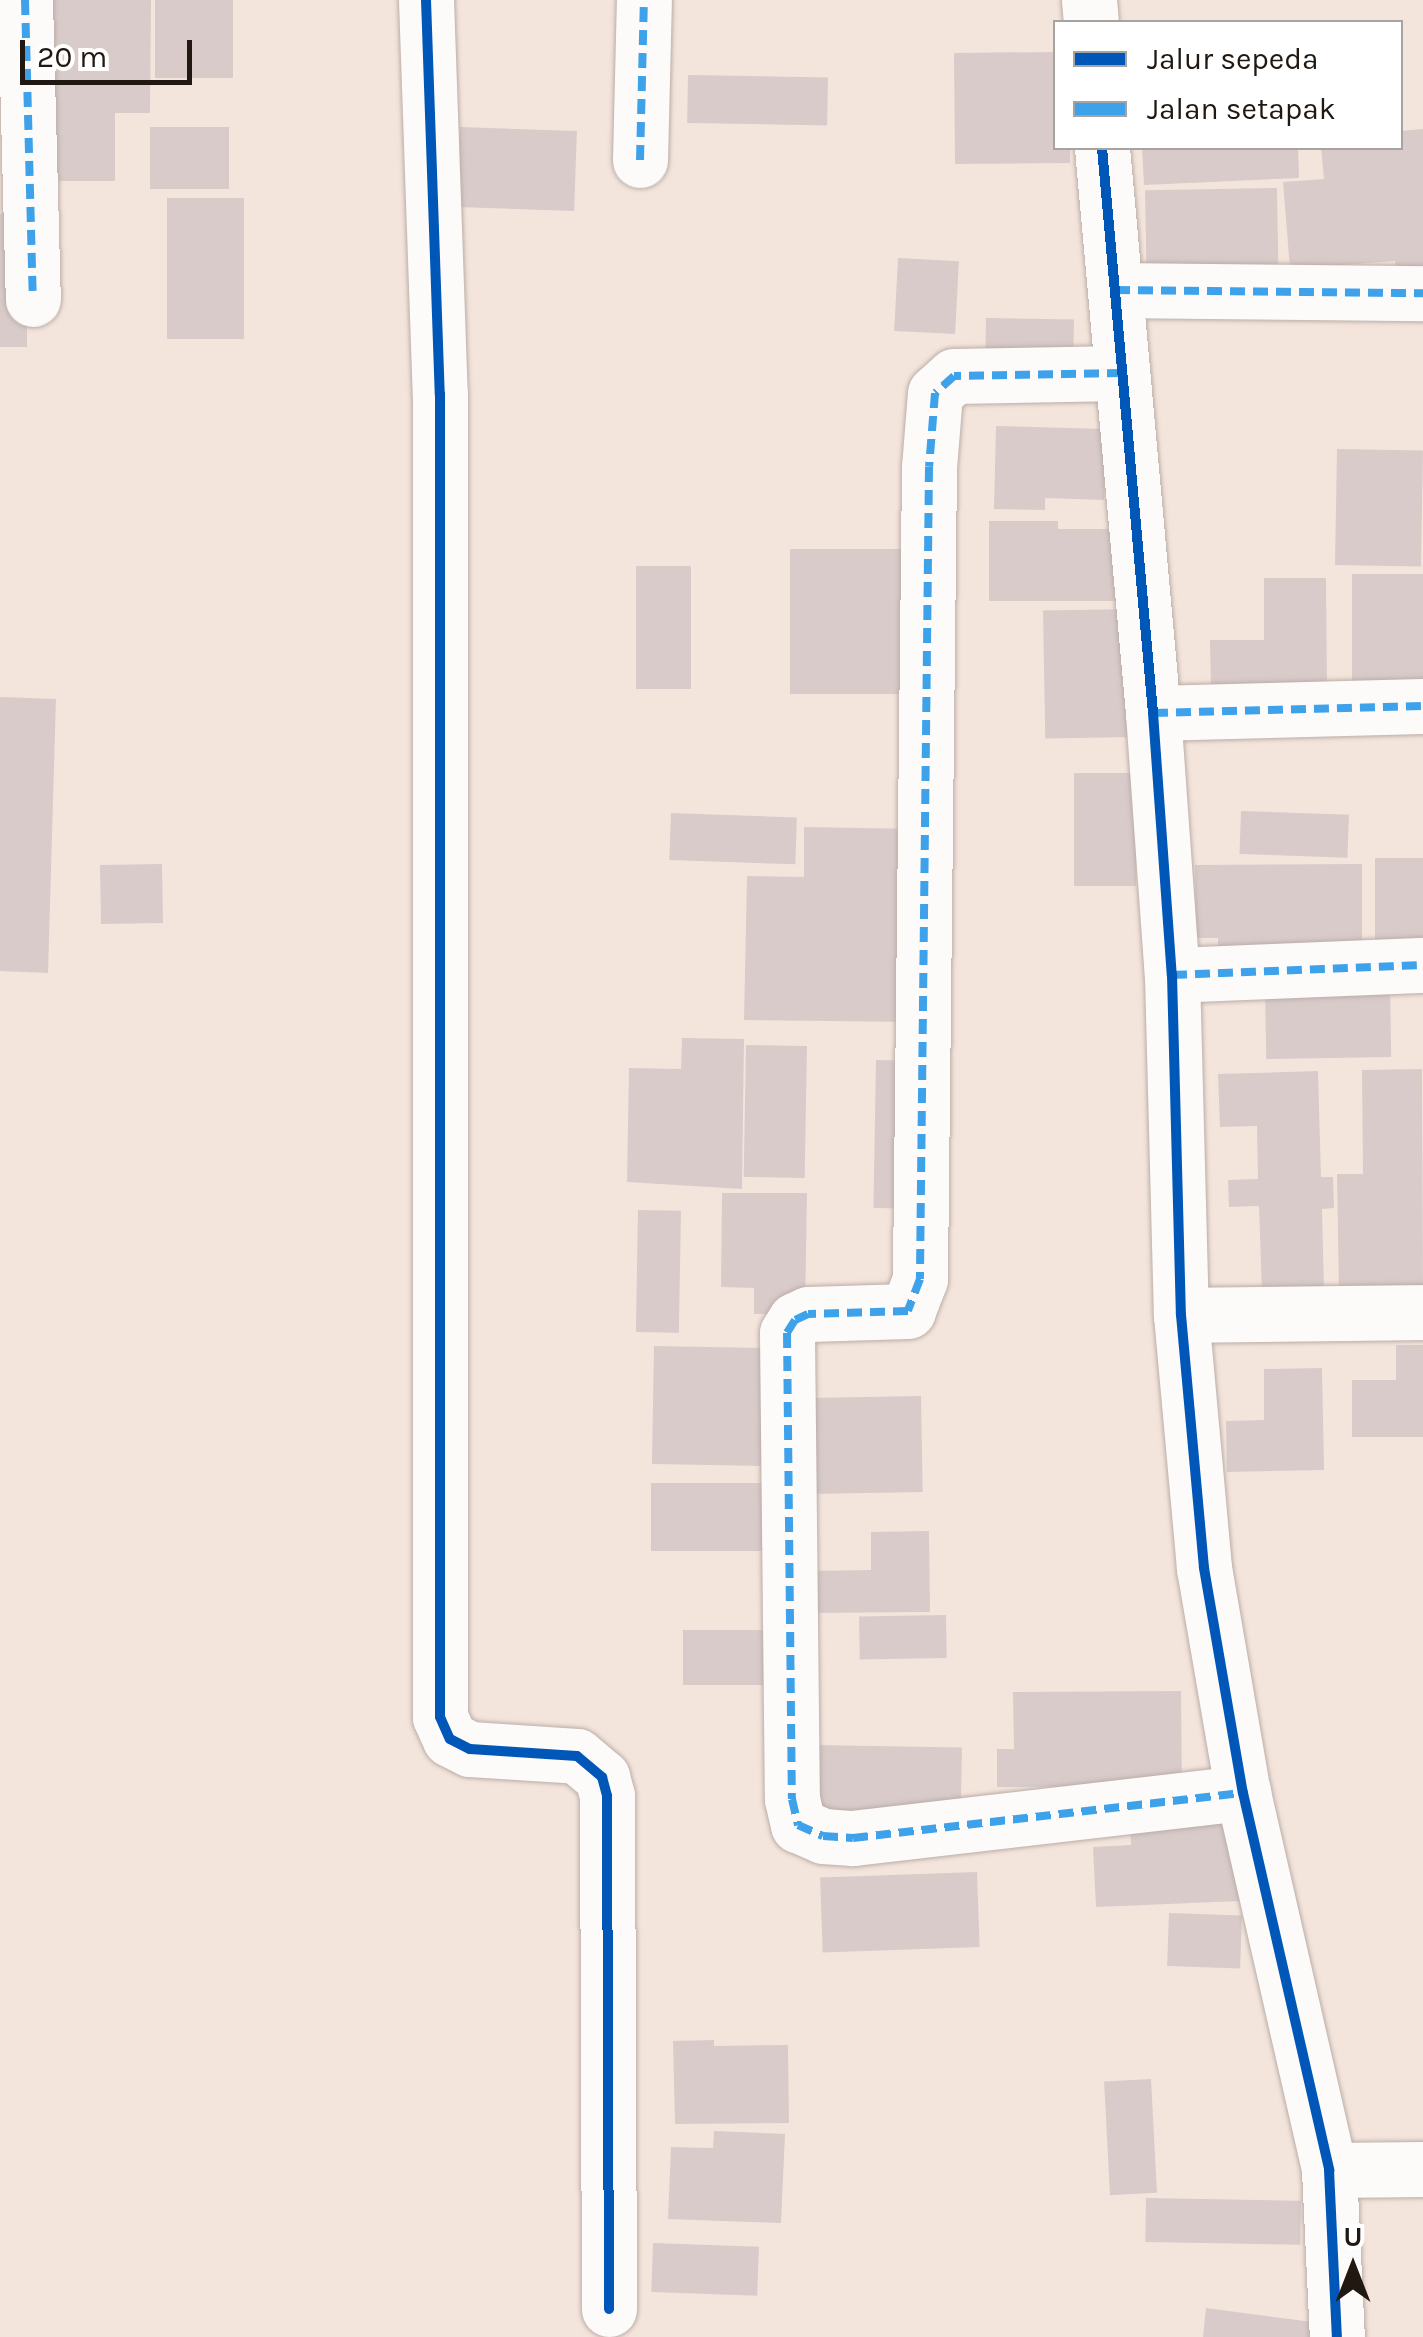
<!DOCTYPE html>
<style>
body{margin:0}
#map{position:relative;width:1423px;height:2337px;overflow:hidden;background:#f4e5dc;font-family:Karla,sans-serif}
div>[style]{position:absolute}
.building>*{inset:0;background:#d8cbca;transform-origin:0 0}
.roads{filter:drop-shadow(0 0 2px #baaea7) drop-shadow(0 0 2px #baaea7)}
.street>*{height:55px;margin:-27.5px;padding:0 27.5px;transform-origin:27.5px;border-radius:27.5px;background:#fdfbfa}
.quiet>*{height:8px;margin-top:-4px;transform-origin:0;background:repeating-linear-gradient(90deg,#3ea2ea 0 15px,transparent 0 23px)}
.cycleway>*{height:10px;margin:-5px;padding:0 5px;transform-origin:5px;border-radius:5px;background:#0057b8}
span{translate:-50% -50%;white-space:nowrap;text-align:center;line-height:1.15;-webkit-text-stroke:10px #fff;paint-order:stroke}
.legend{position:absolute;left:1053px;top:20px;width:350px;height:130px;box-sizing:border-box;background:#fff;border:2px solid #a6a3a0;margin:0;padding:12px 18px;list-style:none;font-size:30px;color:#211811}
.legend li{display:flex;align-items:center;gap:20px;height:50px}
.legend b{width:50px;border:2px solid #a6a3a0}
.north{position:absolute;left:1303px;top:2217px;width:100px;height:100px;-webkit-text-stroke:8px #fff;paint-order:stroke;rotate:0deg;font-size:28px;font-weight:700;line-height:40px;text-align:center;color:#211811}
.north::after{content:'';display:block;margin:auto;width:35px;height:45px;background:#211811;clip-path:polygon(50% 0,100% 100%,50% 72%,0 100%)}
.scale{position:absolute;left:20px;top:40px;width:172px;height:45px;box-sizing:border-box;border:5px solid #211811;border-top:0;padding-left:12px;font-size:30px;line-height:35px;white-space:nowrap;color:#211811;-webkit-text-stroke:8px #fff;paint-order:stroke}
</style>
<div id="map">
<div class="building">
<i style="clip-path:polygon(42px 0,151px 0,150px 113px,115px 113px,115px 181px,55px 181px)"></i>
<i style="left:155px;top:0;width:78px;height:78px"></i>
<i style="clip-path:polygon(1056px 52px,1056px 148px,1070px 148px,1070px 163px,955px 164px,954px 53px)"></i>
<i style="left:688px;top:75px;width:140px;height:48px;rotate:1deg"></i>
<i style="left:150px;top:127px;width:79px;height:62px"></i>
<i style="left:460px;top:127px;width:117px;height:80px;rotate:2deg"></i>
<i style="clip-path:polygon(1423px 129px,1423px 274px,1397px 277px,1395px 261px,1290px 269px,1283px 182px,1324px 179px,1321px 148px,1400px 148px,1400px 131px)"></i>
<i style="clip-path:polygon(1142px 148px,1298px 148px,1299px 178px,1144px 185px)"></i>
<i style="left:1277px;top:188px;width:87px;height:132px;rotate:89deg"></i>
<i style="left:244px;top:198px;width:141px;height:77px;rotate:90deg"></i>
<i style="left:0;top:214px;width:27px;height:133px"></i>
<i style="left:898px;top:258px;width:61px;height:73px;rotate:3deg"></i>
<i style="left:986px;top:318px;width:88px;height:51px;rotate:1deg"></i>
<i style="clip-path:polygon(996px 426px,1106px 429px,1104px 500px,1045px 498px,1045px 510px,994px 509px)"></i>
<i style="left:1337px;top:449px;width:86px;height:116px;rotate:1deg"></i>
<i style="clip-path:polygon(989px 521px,1058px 521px,1058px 529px,1122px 529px,1122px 601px,989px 601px)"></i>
<i style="left:790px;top:549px;width:132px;height:145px"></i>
<i style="left:636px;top:566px;width:55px;height:123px"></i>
<i style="left:1352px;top:574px;width:71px;height:109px"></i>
<i style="clip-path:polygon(1264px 578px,1326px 578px,1327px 692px,1211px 692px,1210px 640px,1264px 640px)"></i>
<i style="left:1133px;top:609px;width:128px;height:90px;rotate:89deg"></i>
<i style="clip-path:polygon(0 697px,56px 699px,48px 973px,0 971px)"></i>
<i style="left:1074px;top:773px;width:62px;height:113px"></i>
<i style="left:1241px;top:811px;width:108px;height:43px;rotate:2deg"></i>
<i style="left:671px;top:813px;width:126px;height:47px;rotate:2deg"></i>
<i style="clip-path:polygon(804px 827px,917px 829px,913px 1022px,744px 1020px,747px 876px,804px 877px)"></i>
<i style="left:1423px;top:858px;width:91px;height:48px;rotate:90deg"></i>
<i style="left:162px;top:864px;width:59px;height:62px;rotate:89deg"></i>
<i style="clip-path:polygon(1362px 864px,1362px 956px,1218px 957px,1218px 938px,1196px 938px,1195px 865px)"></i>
<i style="left:1390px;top:986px;width:71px;height:125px;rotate:89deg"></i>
<i style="clip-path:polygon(682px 1038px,744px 1039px,742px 1189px,627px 1182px,629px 1068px,681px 1069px)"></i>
<i style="left:746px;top:1045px;width:61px;height:132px;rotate:1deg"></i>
<i style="left:876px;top:1060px;width:43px;height:148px;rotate:1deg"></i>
<i style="clip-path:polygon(1422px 1069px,1423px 1293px,1339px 1293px,1337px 1174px,1363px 1174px,1362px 1070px)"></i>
<i style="clip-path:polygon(1318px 1071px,1321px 1177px,1333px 1177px,1334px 1208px,1322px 1209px,1324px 1291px,1262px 1292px,1259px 1206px,1229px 1207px,1228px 1180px,1258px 1179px,1257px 1126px,1220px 1127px,1218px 1074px)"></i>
<i style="clip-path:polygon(722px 1193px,807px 1193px,805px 1314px,754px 1314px,754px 1288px,721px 1287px)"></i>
<i style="left:638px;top:1210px;width:43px;height:122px;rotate:1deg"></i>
<i style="clip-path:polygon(1396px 1345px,1423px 1345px,1423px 1437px,1352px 1437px,1352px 1380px,1396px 1380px)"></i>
<i style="left:654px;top:1346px;width:126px;height:118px;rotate:1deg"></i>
<i style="clip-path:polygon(1322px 1368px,1324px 1470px,1227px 1472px,1226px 1421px,1264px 1420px,1264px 1369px)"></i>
<i style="left:921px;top:1396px;width:96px;height:114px;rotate:89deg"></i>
<i style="left:765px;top:1483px;width:68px;height:114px;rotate:90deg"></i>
<i style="clip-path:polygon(929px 1531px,930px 1612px,808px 1613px,807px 1571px,871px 1570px,871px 1532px)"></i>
<i style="left:946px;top:1615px;width:43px;height:87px;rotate:89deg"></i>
<i style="left:683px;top:1630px;width:95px;height:55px"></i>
<i style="clip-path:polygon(1181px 1691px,1182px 1786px,997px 1787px,997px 1749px,1014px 1749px,1013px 1692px)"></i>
<i style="left:814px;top:1745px;width:148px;height:65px;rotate:1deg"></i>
<i style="clip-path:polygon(1237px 1819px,1240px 1901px,1096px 1907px,1093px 1847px,1131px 1845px,1130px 1824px)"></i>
<i style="left:977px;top:1872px;width:75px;height:157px;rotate:88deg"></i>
<i style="left:1169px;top:1913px;width:73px;height:53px;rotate:2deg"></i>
<i style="clip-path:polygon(714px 2040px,714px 2046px,788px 2045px,789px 2123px,675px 2124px,673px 2041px)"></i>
<i style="left:1151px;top:2079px;width:114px;height:47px;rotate:87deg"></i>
<i style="clip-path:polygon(714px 2131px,785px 2134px,781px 2223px,668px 2219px,671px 2147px,713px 2148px)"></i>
<i style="left:1146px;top:2198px;width:155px;height:44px;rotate:1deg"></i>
<i style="left:653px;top:2243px;width:106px;height:49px;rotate:2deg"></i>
<i style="clip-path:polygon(1206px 2308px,1320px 2323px,1318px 2337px,1203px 2337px)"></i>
</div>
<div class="roads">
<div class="street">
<i style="left:25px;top:0;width:299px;rotate:88.5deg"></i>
<i style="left:426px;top:0;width:394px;rotate:88deg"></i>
<i style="left:440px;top:394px;width:1323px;rotate:90deg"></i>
<i style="left:440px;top:1717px;width:24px;rotate:66deg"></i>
<i style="left:450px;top:1739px;width:22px;rotate:27deg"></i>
<i style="left:470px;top:1749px;width:107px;rotate:3.7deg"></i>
<i style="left:577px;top:1756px;width:33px;rotate:40deg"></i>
<i style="left:602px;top:1777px;width:20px;rotate:75deg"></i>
<i style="left:607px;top:1796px;width:513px;rotate:89.78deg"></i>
<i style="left:1089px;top:0;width:22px;rotate:85deg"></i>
<i style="left:1102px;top:148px;width:567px;rotate:84.84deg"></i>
<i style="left:1153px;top:713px;width:263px;rotate:85.9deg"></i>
<i style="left:1172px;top:975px;width:340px;rotate:88.5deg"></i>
<i style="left:1181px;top:1315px;width:254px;rotate:84.8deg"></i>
<i style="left:1204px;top:1568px;width:228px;rotate:80.2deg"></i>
<i style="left:1243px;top:1793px;width:387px;rotate:77.1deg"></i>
<i style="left:1329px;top:2170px;width:167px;rotate:87.3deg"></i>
<i style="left:640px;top:160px;width:160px;rotate:-88.6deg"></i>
<i style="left:1115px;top:290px;width:308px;rotate:0.6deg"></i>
<i style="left:1122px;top:373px;width:168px;rotate:179deg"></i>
<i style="left:954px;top:376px;width:25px;rotate:138deg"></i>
<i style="left:935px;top:393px;width:74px;rotate:94.6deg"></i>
<i style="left:929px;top:467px;width:812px;rotate:90.64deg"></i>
<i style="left:920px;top:1279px;width:34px;rotate:111deg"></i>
<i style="left:908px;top:1311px;width:100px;rotate:178.3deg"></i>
<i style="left:808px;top:1314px;width:14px;rotate:155deg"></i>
<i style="left:795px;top:1320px;width:15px;rotate:122deg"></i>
<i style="left:787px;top:1333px;width:466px;rotate:89.4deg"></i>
<i style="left:792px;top:1799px;width:27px;rotate:77deg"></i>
<i style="left:798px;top:1825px;width:27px;rotate:24deg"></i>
<i style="left:823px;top:1836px;width:30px;rotate:4deg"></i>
<i style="left:853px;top:1838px;width:393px;rotate:-6.6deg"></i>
<i style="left:1153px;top:713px;width:270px;rotate:-1.5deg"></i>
<i style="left:1172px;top:975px;width:251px;rotate:-2.3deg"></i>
<i style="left:1181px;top:1315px;width:242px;rotate:-0.7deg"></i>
<i style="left:1329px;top:2170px;width:94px;rotate:-0.6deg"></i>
</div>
</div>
<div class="quiet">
<i style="left:25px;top:0;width:299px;rotate:88.5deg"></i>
<i style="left:640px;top:160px;width:160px;rotate:-88.6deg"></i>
<i style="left:1115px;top:290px;width:308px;rotate:0.6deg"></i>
<i style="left:1122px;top:373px;width:168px;rotate:179deg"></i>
<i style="left:954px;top:376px;width:25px;rotate:138deg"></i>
<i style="left:935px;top:393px;width:74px;rotate:94.6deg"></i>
<i style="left:929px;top:467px;width:812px;rotate:90.64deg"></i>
<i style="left:920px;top:1279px;width:34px;rotate:111deg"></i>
<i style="left:908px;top:1311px;width:100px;rotate:178.3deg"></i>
<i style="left:808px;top:1314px;width:14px;rotate:155deg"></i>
<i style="left:795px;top:1320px;width:15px;rotate:122deg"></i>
<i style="left:787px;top:1333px;width:466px;rotate:89.4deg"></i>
<i style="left:792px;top:1799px;width:27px;rotate:77deg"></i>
<i style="left:798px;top:1825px;width:27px;rotate:24deg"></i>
<i style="left:823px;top:1836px;width:30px;rotate:4deg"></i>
<i style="left:853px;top:1838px;width:393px;rotate:-6.6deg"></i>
<i style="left:1153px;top:713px;width:270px;rotate:-1.5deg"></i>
<i style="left:1172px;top:975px;width:251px;rotate:-2.3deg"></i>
</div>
<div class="cycleway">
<i style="left:426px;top:0;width:394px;rotate:88deg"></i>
<i style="left:440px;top:394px;width:1323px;rotate:90deg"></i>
<i style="left:440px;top:1717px;width:24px;rotate:66deg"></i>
<i style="left:450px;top:1739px;width:22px;rotate:27deg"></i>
<i style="left:470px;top:1749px;width:107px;rotate:3.7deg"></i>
<i style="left:577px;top:1756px;width:33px;rotate:40deg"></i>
<i style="left:602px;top:1777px;width:20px;rotate:75deg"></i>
<i style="left:607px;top:1796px;width:513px;rotate:89.78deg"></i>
<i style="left:1102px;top:148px;width:567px;rotate:84.84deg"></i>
<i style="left:1153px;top:713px;width:263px;rotate:85.9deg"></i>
<i style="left:1172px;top:975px;width:340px;rotate:88.5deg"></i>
<i style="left:1181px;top:1315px;width:254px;rotate:84.8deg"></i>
<i style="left:1204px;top:1568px;width:228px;rotate:80.2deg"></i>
<i style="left:1243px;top:1793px;width:387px;rotate:77.1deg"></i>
<i style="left:1329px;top:2170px;width:167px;rotate:87.3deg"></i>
</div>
<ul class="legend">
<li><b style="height:12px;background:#0057b8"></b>Jalur sepeda</li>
<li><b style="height:12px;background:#3ea2ea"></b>Jalan setapak</li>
</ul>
<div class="north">U</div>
<div class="scale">20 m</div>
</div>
